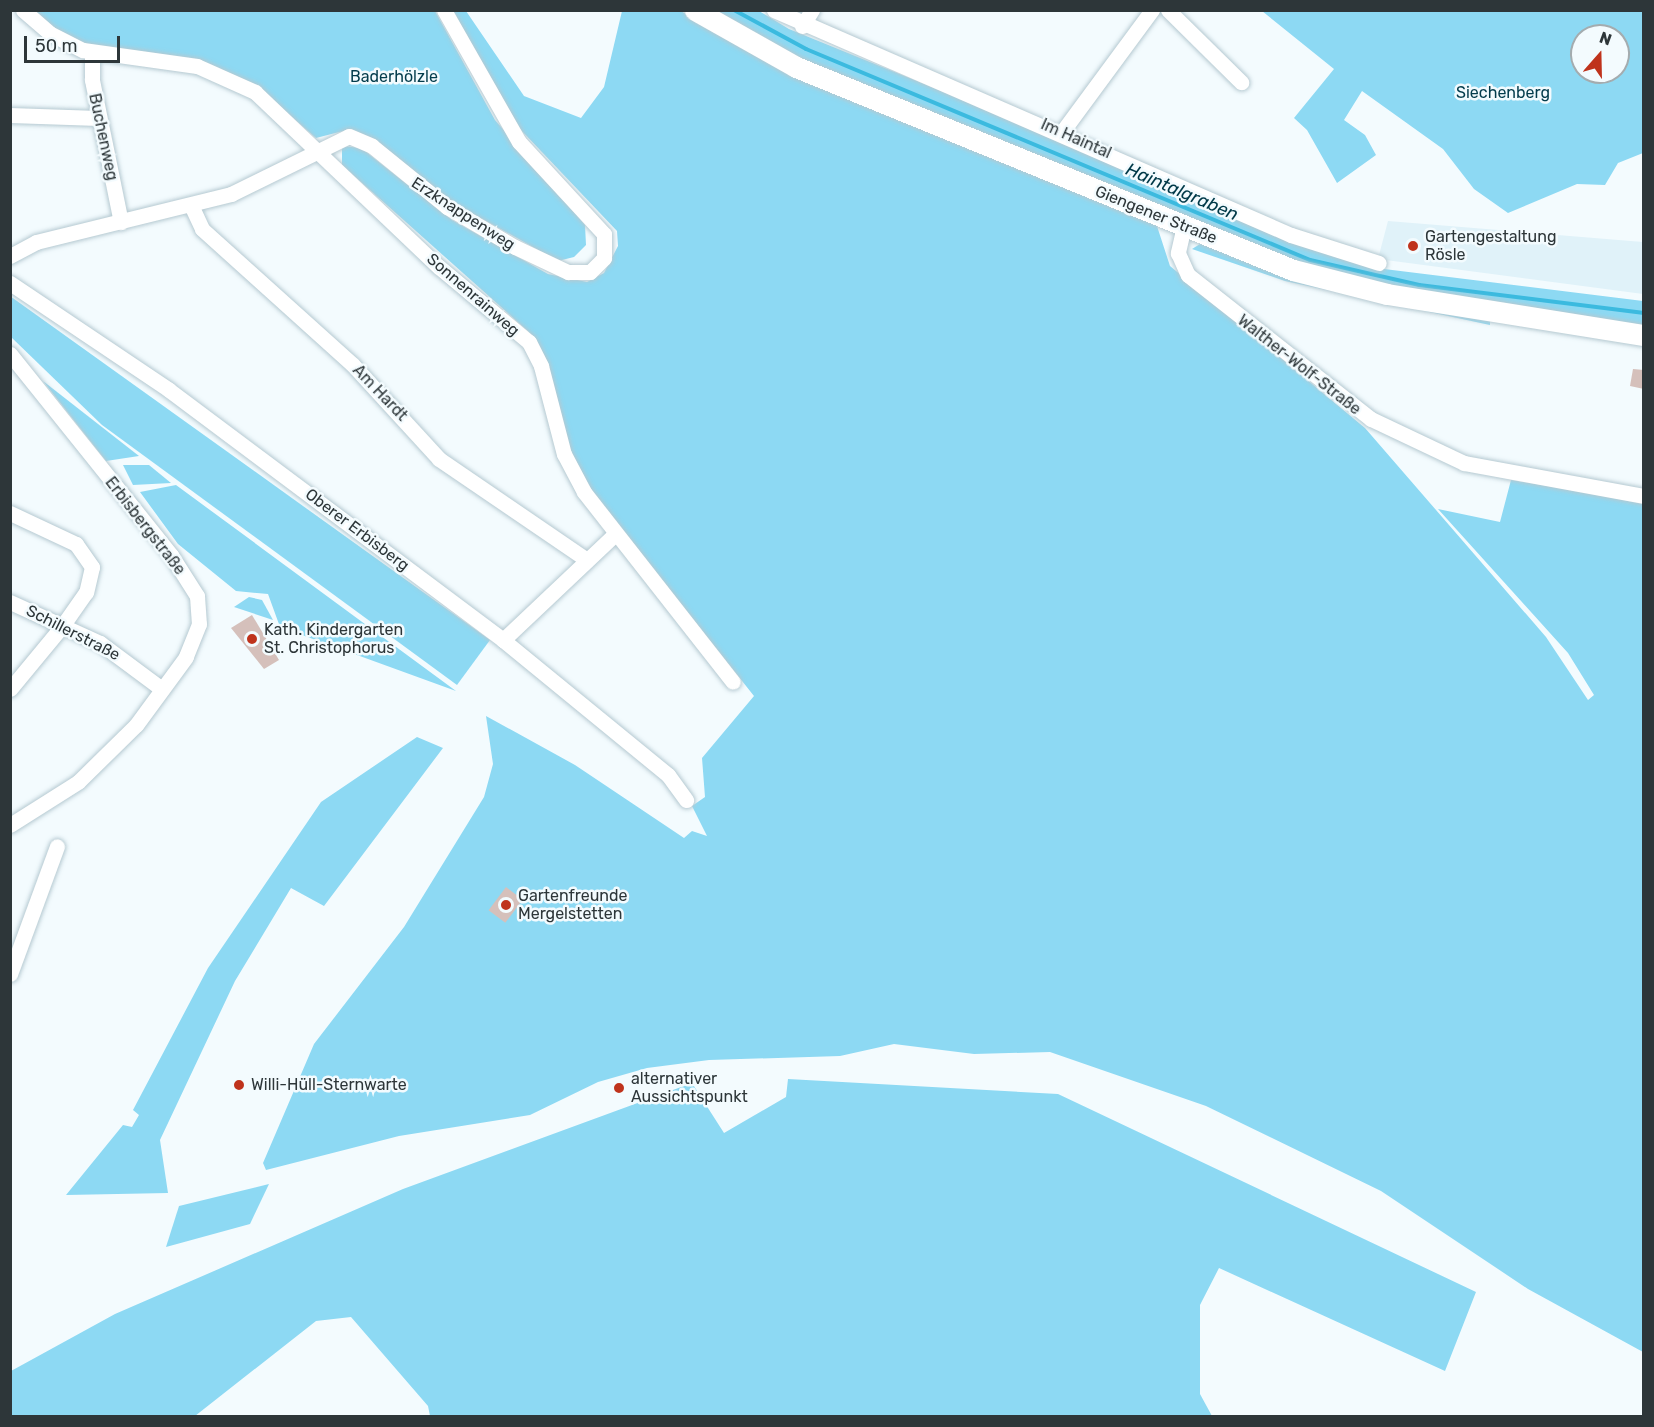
<!DOCTYPE html>
<meta charset="utf-8">
<style>
body{margin:0}
#map{position:relative;width:1654px;height:1427px;overflow:hidden;background:#f3fbfe;font-family:Rubik,sans-serif}
div>[style]{position:absolute}
.built>*{inset:0;background:#e0f2f9}
.green>*{inset:0;background:#8dd9f3}
.stream>*{height:4px;margin:-2px;padding:0 2px;transform-origin:2px;border-radius:2px;background:#3bbadf}
.building>*{inset:0;background:#d5c0bb;transform-origin:0 0}
.roads{filter:drop-shadow(0 0 2px #b5c9d1) drop-shadow(0 0 2px #b5c9d1)}
.minor>*{height:15px;margin:-7.5px;padding:0 7.5px;transform-origin:7.5px;border-radius:7.5px;background:#fff}
.secondary>*{height:21px;margin:-10.5px;padding:0 10.5px;transform-origin:10.5px;border-radius:10.5px;background:#fff}
.dots>*{width:16px;height:16px;translate:-50% -50%;box-sizing:border-box;border:3px solid #f3fbfe;border-radius:50%}
span{translate:-50% -50%;white-space:nowrap;text-align:center;line-height:1.15;-webkit-text-stroke:5px #f3fbfe;paint-order:stroke}
.park-label{font-size:16px;color:#033c4c}
.street-label{font-size:16px;color:#2d3639}
.poi-label{font-size:16px;color:#2d3639}
.left{translate:0 -50%;text-align:left}
.water-label{font-size:18px;color:#003948;font-style:italic}
.frame{position:absolute;inset:0;border:12px solid #2d3639;pointer-events:none}
.north{position:absolute;left:1570px;top:24px;width:60px;height:60px;box-sizing:border-box;background:#f3fbfe;border:2px solid #a4acaf;border-radius:50%;rotate:20deg;font-size:16px;font-weight:700;line-height:24px;text-align:center;color:#2d3639}
.north::after{content:'';display:block;margin:auto;width:21px;height:27px;background:#bf331c;clip-path:polygon(50% 0,100% 100%,50% 72%,0 100%)}
.scale{position:absolute;left:24px;top:36px;width:96px;height:27px;box-sizing:border-box;border:3px solid #2d3639;border-top:0;padding-left:8px;font-size:18px;line-height:21px;white-space:nowrap;color:#2d3639;-webkit-text-stroke:4px #f3fbfe;paint-order:stroke}
</style>
<div id="map">
<div class="built">
<i style="clip-path:polygon(1388px 221px,1643px 242px,1643px 294px,1378px 259px)"></i>
</div>
<div class="green">
<i style="clip-path:polygon(30px 11px,435px 11px,495px 120px,585px 225px,586px 245px,574px 257px,558px 261px,445px 198px,351px 129px,316px 138px,260px 89px,74px 42px)"></i>
<i style="clip-path:polygon(452px 11px,466px 11px,524px 96px,581px 118px,604px 87px,622px 11px,681px 11px,714px 32px,1156px 223px,1170px 266px,1365px 428px,1546px 637px,1588px 700px,1594px 695px,1568px 653px,1438px 509px,1500px 522px,1511px 480px,1643px 501px,1643px 1352px,1528px 1289px,1381px 1191px,1206px 1106px,1050px 1052px,974px 1054px,894px 1044px,840px 1056px,709px 1060px,647px 1068px,598px 1082px,530px 1115px,399px 1136px,266px 1170px,263px 1163px,314px 1044px,404px 927px,484px 797px,493px 764px,486px 716px,575px 765px,684px 838px,692px 831px,707px 836px,692px 806px,705px 797px,702px 758px,754px 696px,588px 487px,568px 450px,529px 332px,342px 165px,342px 146px,361px 148px,452px 220px,548px 274px,587px 282px,604px 273px,618px 246px,617px 231px,520px 129px)"></i>
<i style="clip-path:polygon(708px 11px,759px 11px,789px 29px,1376px 268px,1643px 301px,1643px 329px,1325px 274px,786px 54px)"></i>
<i style="clip-path:polygon(evenodd,1262px 11px,1643px 11px,1643px 153px,1618px 163px,1605px 185px,1577px 184px,1508px 213px,1474px 189px,1443px 149px,1362px 91px,1344px 120px,1365px 135px,1376px 155px,1337px 183px,1307px 130px,1294px 118px,1334px 69px,1262px 11px,1582px 36px,1618px 36px,1618px 72px,1582px 72px,1582px 36px)"></i>
<i style="clip-path:polygon(1200px 244px,1490px 318px,1490px 325px,1285px 281px,1192px 249px)"></i>
<i style="clip-path:polygon(10px 296px,490px 640px,457px 685px,102px 425px,11px 337px)"></i>
<i style="clip-path:polygon(43px 381px,139px 456px,106px 461px)"></i>
<i style="clip-path:polygon(123px 465px,149px 465px,171px 483px,133px 485px)"></i>
<i style="clip-path:polygon(176px 485px,456px 691px,280px 627px,268px 594px,236px 591px,178px 544px,140px 492px)"></i>
<i style="clip-path:polygon(249px 597px,262px 600px,273px 620px,234px 607px)"></i>
<i style="clip-path:polygon(417px 737px,443px 748px,324px 906px,291px 888px,235px 981px,160px 1140px,168px 1193px,66px 1195px,123px 1125px,132px 1127px,139px 1115px,133px 1110px,208px 968px,321px 802px)"></i>
<i style="clip-path:polygon(788px 1079px,1058px 1094px,1476px 1292px,1445px 1371px,1219px 1268px,1200px 1305px,1200px 1394px,1212px 1416px,430px 1416px,428px 1406px,351px 1317px,316px 1321px,195px 1416px,11px 1416px,11px 1371px,115px 1314px,403px 1189px,692px 1083px,724px 1133px,786px 1097px)"></i>
<i style="clip-path:polygon(269px 1184px,250px 1224px,166px 1247px,179px 1206px)"></i>
</div>
<div class="stream">
<i style="left:734px;top:10px;width:82px;rotate:28.4deg"></i>
<i style="left:806px;top:49px;width:546px;rotate:22.72deg"></i>
<i style="left:1310px;top:260px;width:112px;rotate:12.9deg"></i>
<i style="left:1419px;top:285px;width:227px;rotate:7.1deg"></i>
</div>
<div class="building">
<i style="clip-path:polygon(1633px 369px,1644px 370px,1644px 389px,1630px 386px)"></i>
<i style="clip-path:polygon(252px 615px,279px 660px,264px 669px,231px 628px)"></i>
<i style="left:506px;top:887px;width:21px;height:29px;rotate:37deg"></i>
</div>
<div class="roads">
<div class="minor">
<i style="left:23px;top:10px;width:35px;rotate:41deg"></i>
<i style="left:49px;top:33px;width:38px;rotate:27deg"></i>
<i style="left:83px;top:50px;width:115px;rotate:8deg"></i>
<i style="left:197px;top:66px;width:64px;rotate:24.1deg"></i>
<i style="left:255px;top:92px;width:254px;rotate:43.6deg"></i>
<i style="left:439px;top:267px;width:117px;rotate:39.8deg"></i>
<i style="left:529px;top:342px;width:27px;rotate:63deg"></i>
<i style="left:541px;top:366px;width:91px;rotate:75.4deg"></i>
<i style="left:564px;top:454px;width:43px;rotate:62.2deg"></i>
<i style="left:584px;top:492px;width:241px;rotate:51.9deg"></i>
<i style="left:774px;top:10px;width:564px;rotate:23.52deg"></i>
<i style="left:1291px;top:235px;width:92px;rotate:17.7deg"></i>
<i style="left:1168px;top:10px;width:103px;rotate:44.6deg"></i>
<i style="left:802px;top:26px;width:19px;rotate:-58deg"></i>
<i style="left:92px;top:52px;width:28px;rotate:90deg"></i>
<i style="left:92px;top:80px;width:145px;rotate:78.5deg"></i>
<i style="left:10px;top:115px;width:88px;rotate:2deg"></i>
<i style="left:1062px;top:132px;width:152px;rotate:-53.6deg"></i>
<i style="left:191px;top:205px;width:26px;rotate:65deg"></i>
<i style="left:202px;top:229px;width:203px;rotate:42deg"></i>
<i style="left:353px;top:365px;width:127px;rotate:47.5deg"></i>
<i style="left:439px;top:459px;width:179px;rotate:34.3deg"></i>
<i style="left:1184px;top:226px;width:28px;rotate:103deg"></i>
<i style="left:1178px;top:253px;width:24px;rotate:66deg"></i>
<i style="left:1188px;top:275px;width:233px;rotate:38.2deg"></i>
<i style="left:1371px;top:419px;width:103px;rotate:25.3deg"></i>
<i style="left:1464px;top:463px;width:183px;rotate:10.4deg"></i>
<i style="left:10px;top:256px;width:30px;rotate:-28deg"></i>
<i style="left:36px;top:242px;width:201px;rotate:-13.8deg"></i>
<i style="left:231px;top:194px;width:131px;rotate:-26.2deg"></i>
<i style="left:349px;top:136px;width:25px;rotate:23deg"></i>
<i style="left:372px;top:146px;width:97px;rotate:39.1deg"></i>
<i style="left:447px;top:207px;width:79px;rotate:30.5deg"></i>
<i style="left:515px;top:247px;width:59px;rotate:25.3deg"></i>
<i style="left:568px;top:272px;width:22px"></i>
<i style="left:590px;top:272px;width:20px;rotate:-45deg"></i>
<i style="left:604px;top:258px;width:24px;rotate:-90deg"></i>
<i style="left:604px;top:234px;width:125px;rotate:-132.7deg"></i>
<i style="left:519px;top:142px;width:152px;rotate:-119.6deg"></i>
<i style="left:10px;top:283px;width:192px;rotate:33.9deg"></i>
<i style="left:169px;top:390px;width:417px;rotate:36.8deg"></i>
<i style="left:503px;top:640px;width:213px;rotate:39.3deg"></i>
<i style="left:668px;top:775px;width:31px;rotate:54deg"></i>
<i style="left:10px;top:354px;width:258px;rotate:51.3deg"></i>
<i style="left:171px;top:555px;width:49px;rotate:57.6deg"></i>
<i style="left:197px;top:596px;width:28px;rotate:86deg"></i>
<i style="left:199px;top:624px;width:35px;rotate:112deg"></i>
<i style="left:186px;top:657px;width:84px;rotate:126.3deg"></i>
<i style="left:136px;top:725px;width:81px;rotate:135.5deg"></i>
<i style="left:78px;top:782px;width:80px;rotate:147.7deg"></i>
<i style="left:10px;top:513px;width:73px;rotate:25.2deg"></i>
<i style="left:76px;top:544px;width:28px;rotate:55deg"></i>
<i style="left:92px;top:567px;width:26px;rotate:103deg"></i>
<i style="left:86px;top:592px;width:40px;rotate:124.9deg"></i>
<i style="left:63px;top:625px;width:83px;rotate:129.6deg"></i>
<i style="left:10px;top:602px;width:99px;rotate:24.5deg"></i>
<i style="left:100px;top:643px;width:77px;rotate:36.6deg"></i>
<i style="left:503px;top:640px;width:151px;rotate:-43.4deg"></i>
<i style="left:10px;top:974px;width:136px;rotate:-69.8deg"></i>
</div>
<div class="secondary">
<i style="left:695px;top:10px;width:116px;rotate:29.4deg"></i>
<i style="left:796px;top:67px;width:537px;rotate:22.22deg"></i>
<i style="left:1293px;top:270px;width:97px;rotate:14.3deg"></i>
<i style="left:1387px;top:294px;width:260px;rotate:9.1deg"></i>
</div>
</div>
<div class="dots">
<i style="left:1413px;top:246px;background:#bf331c"></i>
<i style="left:252px;top:639px;background:#bf331c"></i>
<i style="left:506px;top:905px;background:#bf331c"></i>
<i style="left:239px;top:1085px;background:#bf331c"></i>
<i style="left:619px;top:1088px;background:#bf331c"></i>
</div>
<div class="park-label">
<span style="left:394px;top:77px">Baderhölzle</span>
<span style="left:1503px;top:93px">Siechenberg</span>
</div>
<div class="street-label">
<span style="left:103px;top:137px;rotate:78deg">Buchenweg</span>
<span style="left:1076px;top:139px;rotate:24deg">Im Haintal</span>
<span style="left:463px;top:214px;rotate:33deg">Erzknappenweg</span>
<span style="left:1156px;top:215px;rotate:22deg">Giengener Straße</span>
<span style="left:473px;top:295px;rotate:41deg">Sonnenrainweg</span>
<span style="left:1299px;top:365px;rotate:38deg">Walther-Wolf-Straße</span>
<span style="left:380px;top:393px;rotate:46deg">Am Hardt</span>
<span style="left:145px;top:526px;rotate:52deg">Erbisbergstraße</span>
<span style="left:357px;top:530px;rotate:37deg">Oberer Erbisberg</span>
<span style="left:73px;top:633px;rotate:27deg">Schillerstraße</span>
</div>
<div class="poi-label">
<span class="left" style="left:1425px;top:246px">Gartengestaltung<br>Rösle</span>
<span class="left" style="left:264px;top:639px">Kath. Kindergarten<br>St. Christophorus</span>
<span class="left" style="left:518px;top:905px">Gartenfreunde<br>Mergelstetten</span>
<span class="left" style="left:631px;top:1088px">alternativer<br>Aussichtspunkt</span>
<span class="left" style="left:251px;top:1085px">Willi-Hüll-Sternwarte</span>
</div>
<div class="water-label">
<span style="left:1182px;top:192px;rotate:23deg">Haintalgraben</span>
</div>
<div class="frame"></div>
<div class="north">N</div>
<div class="scale">50 m</div>
</div>
